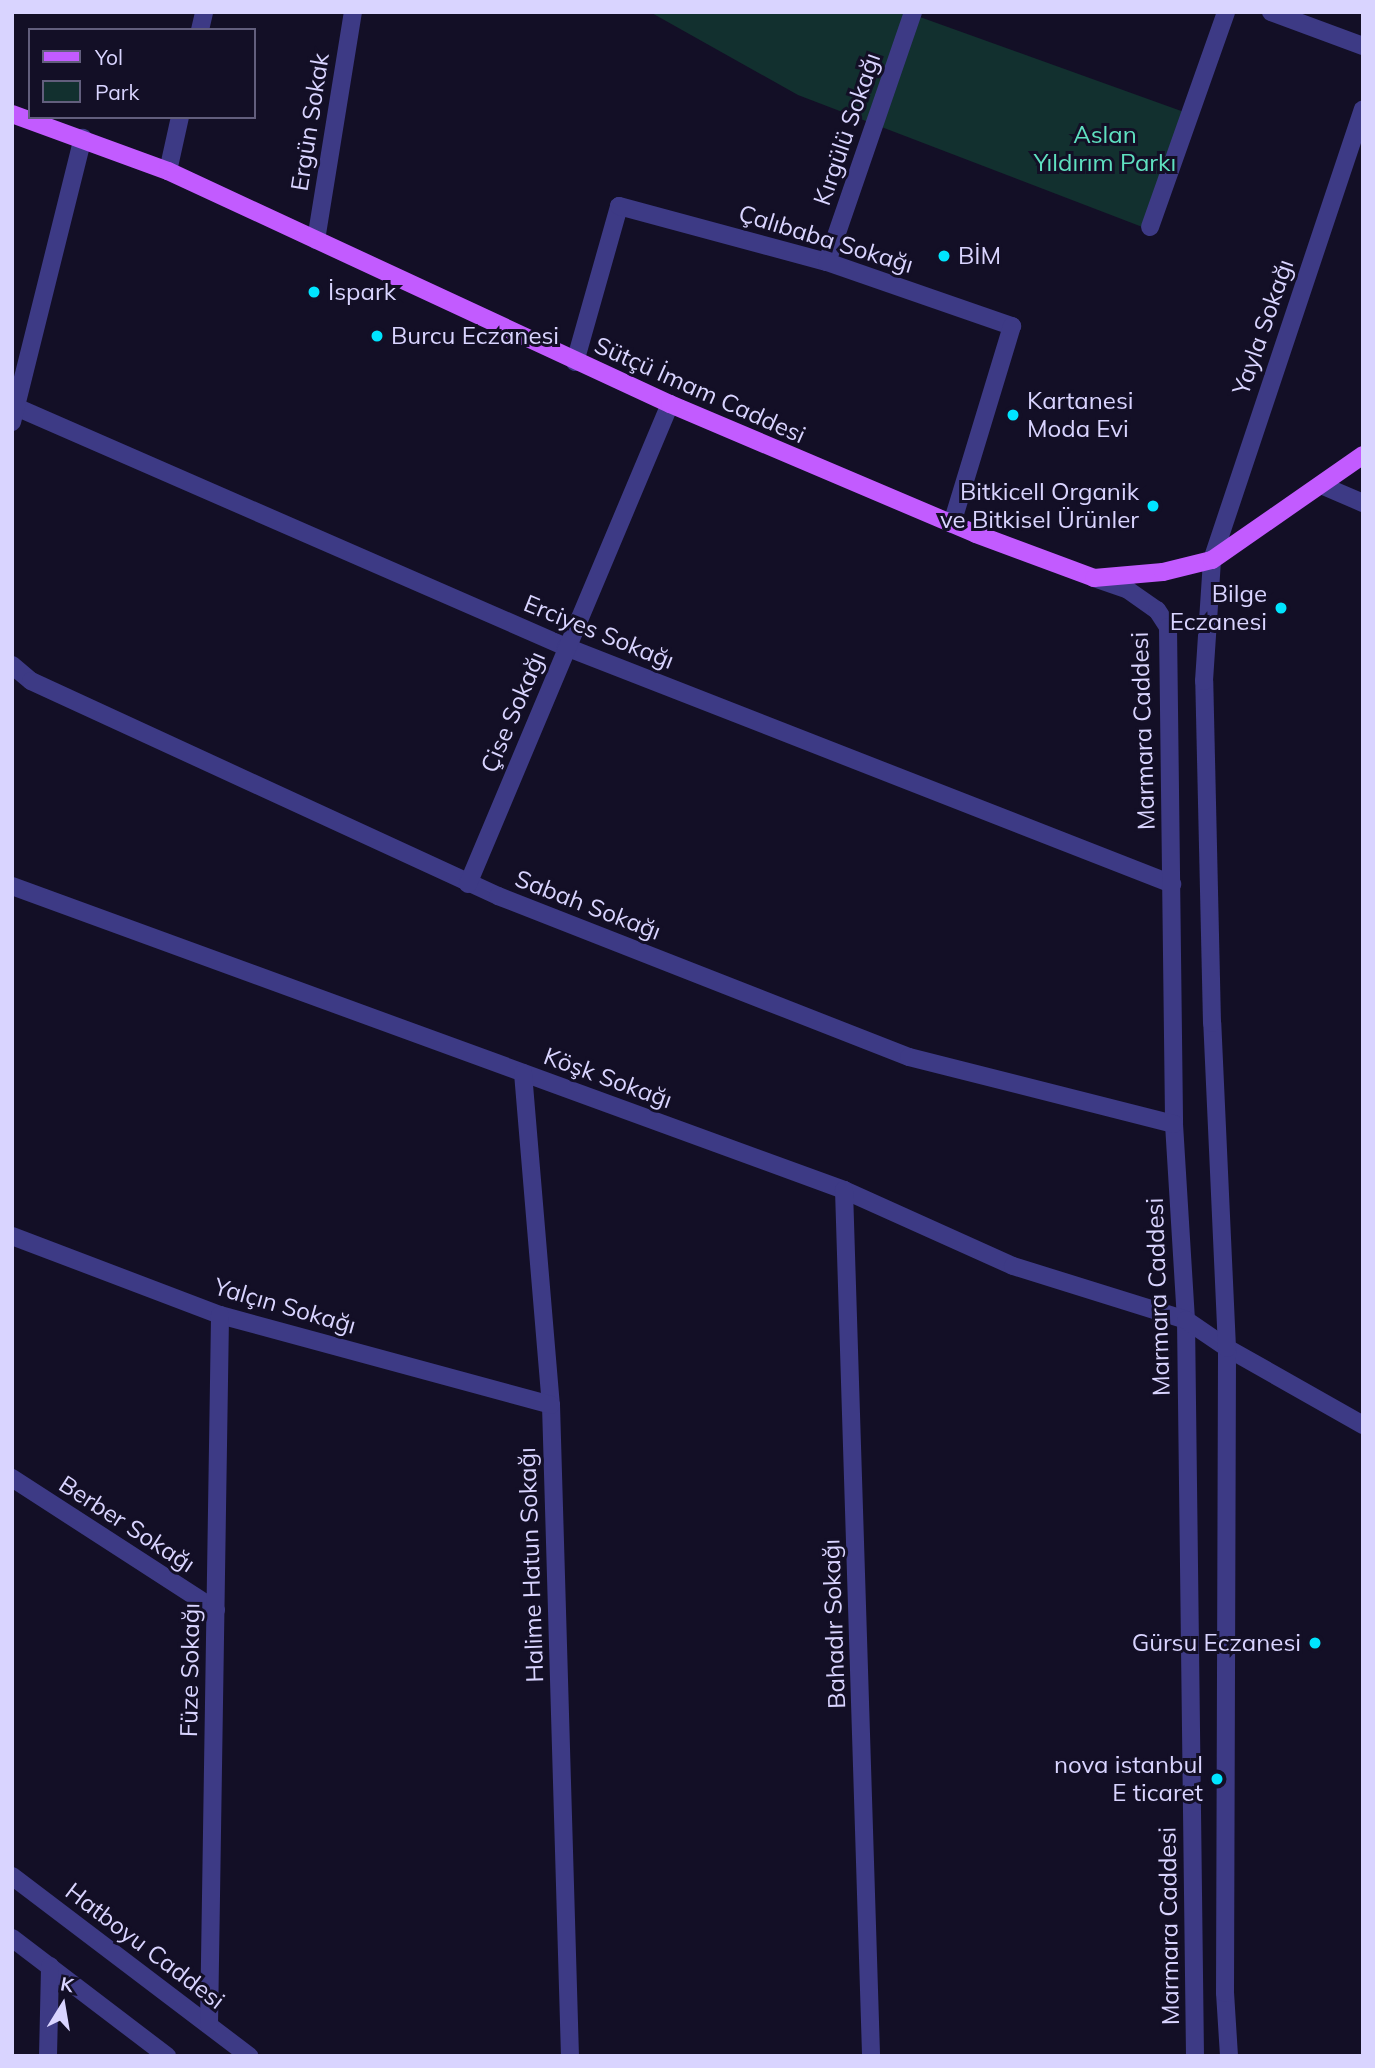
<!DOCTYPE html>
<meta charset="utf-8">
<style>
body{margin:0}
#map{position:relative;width:1375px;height:2068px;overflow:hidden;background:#130f26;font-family:Mulish,sans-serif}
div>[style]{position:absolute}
.green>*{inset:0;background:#12302f}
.minor>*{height:18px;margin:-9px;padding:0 9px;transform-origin:9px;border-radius:9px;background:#3d3a85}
.major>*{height:18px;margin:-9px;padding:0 9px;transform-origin:9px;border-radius:9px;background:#c25bff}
.dots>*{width:19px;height:19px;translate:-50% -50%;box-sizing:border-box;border:4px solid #130f26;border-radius:50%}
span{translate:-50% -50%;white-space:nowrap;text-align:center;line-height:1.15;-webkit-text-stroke:6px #130f26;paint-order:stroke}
.street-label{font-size:24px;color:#d9d4ff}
.park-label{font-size:24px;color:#5fe0c0}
.poi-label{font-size:24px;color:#d9d4ff}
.left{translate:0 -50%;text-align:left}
.right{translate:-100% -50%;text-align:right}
.frame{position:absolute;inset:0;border:14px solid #d9d4ff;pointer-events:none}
.legend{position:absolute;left:28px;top:28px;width:228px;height:91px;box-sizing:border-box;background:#130f26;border:2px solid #625e7d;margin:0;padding:9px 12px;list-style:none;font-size:21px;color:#d9d4ff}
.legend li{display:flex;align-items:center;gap:14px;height:35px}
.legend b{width:35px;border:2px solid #625e7d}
.north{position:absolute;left:28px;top:1970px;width:70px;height:70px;-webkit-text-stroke:5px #130f26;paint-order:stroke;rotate:11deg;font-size:19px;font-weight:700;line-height:28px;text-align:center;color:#d9d4ff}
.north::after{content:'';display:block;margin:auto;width:24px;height:32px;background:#d9d4ff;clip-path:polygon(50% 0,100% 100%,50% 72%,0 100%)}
</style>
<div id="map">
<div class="green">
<i style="clip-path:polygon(650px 12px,906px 12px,1184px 112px,1145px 228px,798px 95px)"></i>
</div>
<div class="minor">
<i style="left:1271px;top:12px;width:98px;rotate:20.3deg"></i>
<i style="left:200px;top:30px;width:18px;rotate:-77deg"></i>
<i style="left:168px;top:171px;width:55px;rotate:-77.5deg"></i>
<i style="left:1150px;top:227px;width:228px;rotate:-70.5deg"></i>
<i style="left:316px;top:240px;width:231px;rotate:-80.8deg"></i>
<i style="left:827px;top:262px;width:264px;rotate:-71deg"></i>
<i style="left:575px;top:362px;width:162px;rotate:-74.2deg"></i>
<i style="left:619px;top:206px;width:215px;rotate:15.1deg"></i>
<i style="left:827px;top:262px;width:196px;rotate:19.1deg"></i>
<i style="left:1012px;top:326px;width:207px;rotate:106.9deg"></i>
<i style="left:16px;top:407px;width:600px;rotate:23.57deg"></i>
<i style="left:566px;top:647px;width:651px;rotate:21.36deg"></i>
<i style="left:12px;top:422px;width:293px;rotate:-76deg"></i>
<i style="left:1321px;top:485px;width:46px;rotate:23.2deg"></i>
<i style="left:1094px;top:578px;width:36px;rotate:19deg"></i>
<i style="left:1128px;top:590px;width:35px;rotate:35deg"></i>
<i style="left:1157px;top:610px;width:20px;rotate:57deg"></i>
<i style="left:1168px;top:627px;width:497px;rotate:89.3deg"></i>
<i style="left:1174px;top:1124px;width:196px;rotate:86.5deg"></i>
<i style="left:1186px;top:1320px;width:736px;rotate:89.3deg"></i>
<i style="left:12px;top:665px;width:25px;rotate:40deg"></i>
<i style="left:31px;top:681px;width:514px;rotate:24.72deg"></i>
<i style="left:498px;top:896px;width:441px;rotate:21.4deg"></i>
<i style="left:909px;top:1057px;width:273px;rotate:14.2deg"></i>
<i style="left:468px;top:884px;width:521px;rotate:-67.18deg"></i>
<i style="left:12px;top:886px;width:886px;rotate:20.07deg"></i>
<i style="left:844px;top:1190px;width:185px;rotate:24.2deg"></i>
<i style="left:1013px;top:1266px;width:181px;rotate:17.3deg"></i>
<i style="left:1186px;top:1320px;width:50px;rotate:34.3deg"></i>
<i style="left:1227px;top:1348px;width:156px;rotate:29.5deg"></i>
<i style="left:523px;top:1073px;width:333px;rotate:85.2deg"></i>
<i style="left:551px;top:1405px;width:651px;rotate:88.33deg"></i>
<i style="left:844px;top:1190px;width:866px;rotate:88.21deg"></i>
<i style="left:12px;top:1236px;width:222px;rotate:20.8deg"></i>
<i style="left:220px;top:1315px;width:343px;rotate:15.2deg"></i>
<i style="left:12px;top:1478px;width:243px;rotate:32.9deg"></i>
<i style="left:12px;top:1876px;width:298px;rotate:37.2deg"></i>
<i style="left:12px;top:1938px;width:195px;rotate:37.3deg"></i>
<i style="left:209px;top:2025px;width:710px;rotate:-89.11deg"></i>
<i style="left:48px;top:2056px;width:90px;rotate:-88.7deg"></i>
<i style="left:1229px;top:2056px;width:63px;rotate:-93.6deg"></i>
<i style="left:1225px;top:1993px;width:645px;rotate:-89.82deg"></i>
<i style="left:1227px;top:1348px;width:325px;rotate:-92.6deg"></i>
<i style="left:1212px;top:1023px;width:342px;rotate:-91.3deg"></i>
<i style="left:1204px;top:681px;width:121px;rotate:-86.2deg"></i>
<i style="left:1212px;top:560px;width:475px;rotate:-71.5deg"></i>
</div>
<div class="major">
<i style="left:12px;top:114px;width:166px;rotate:20.1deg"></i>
<i style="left:168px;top:171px;width:553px;rotate:24.9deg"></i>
<i style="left:670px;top:404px;width:332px;rotate:23deg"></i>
<i style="left:976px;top:534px;width:126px;rotate:20.4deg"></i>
<i style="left:1094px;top:578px;width:69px;rotate:-5deg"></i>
<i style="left:1163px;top:572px;width:50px;rotate:-13.8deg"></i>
<i style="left:1212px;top:560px;width:184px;rotate:-34.8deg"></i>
</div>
<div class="dots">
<i style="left:944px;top:256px;background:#00e5ff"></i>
<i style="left:314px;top:292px;background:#00e5ff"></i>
<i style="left:377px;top:336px;background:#00e5ff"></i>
<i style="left:1013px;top:415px;background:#00e5ff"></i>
<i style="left:1153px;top:506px;background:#00e5ff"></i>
<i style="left:1281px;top:608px;background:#00e5ff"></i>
<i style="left:1315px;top:1643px;background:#00e5ff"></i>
<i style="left:1217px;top:1779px;background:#00e5ff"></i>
</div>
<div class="street-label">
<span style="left:310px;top:122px;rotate:-81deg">Ergün Sokak</span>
<span style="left:847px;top:129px;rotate:-71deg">Kırgülü Sokağı</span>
<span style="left:826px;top:239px;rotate:17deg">Çalıbaba Sokağı</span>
<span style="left:1263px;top:327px;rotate:-71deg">Yayla Sokağı</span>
<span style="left:700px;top:390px;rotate:24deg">Sütçü İmam Caddesi</span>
<span style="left:599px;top:632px;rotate:22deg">Erciyes Sokağı</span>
<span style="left:513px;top:712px;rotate:-67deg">Çise Sokağı</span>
<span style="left:1143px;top:731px;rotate:-92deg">Marmara Caddesi</span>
<span style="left:588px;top:905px;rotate:21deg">Sabah Sokağı</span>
<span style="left:608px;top:1078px;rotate:20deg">Köşk Sokağı</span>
<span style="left:1158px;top:1297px;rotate:-92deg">Marmara Caddesi</span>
<span style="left:285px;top:1306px;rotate:16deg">Yalçın Sokağı</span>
<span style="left:127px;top:1524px;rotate:33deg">Berber Sokağı</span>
<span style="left:531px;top:1565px;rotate:-92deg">Halime Hatun Sokağı</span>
<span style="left:834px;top:1624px;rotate:-92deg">Bahadır Sokağı</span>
<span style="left:190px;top:1670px;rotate:-89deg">Füze Sokağı</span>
<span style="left:1169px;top:1926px;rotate:-91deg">Marmara Caddesi</span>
<span style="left:145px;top:1946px;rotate:37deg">Hatboyu Caddesi</span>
</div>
<div class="park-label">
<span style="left:1105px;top:149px">Aslan<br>Yıldırım Parkı</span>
</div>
<div class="poi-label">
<span class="left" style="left:958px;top:256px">BİM</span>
<span class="left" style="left:328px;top:292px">İspark</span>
<span class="left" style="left:391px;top:336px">Burcu Eczanesi</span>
<span class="left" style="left:1027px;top:415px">Kartanesi<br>Moda Evi</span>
<span class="right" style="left:1139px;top:506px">Bitkicell Organik<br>ve Bitkisel Ürünler</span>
<span class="right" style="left:1267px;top:608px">Bilge<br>Eczanesi</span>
<span class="right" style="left:1301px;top:1643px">Gürsu Eczanesi</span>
<span class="right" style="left:1203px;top:1779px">nova istanbul<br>E ticaret</span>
</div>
<div class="frame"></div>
<ul class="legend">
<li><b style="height:9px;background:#c25bff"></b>Yol</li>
<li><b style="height:19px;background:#12302f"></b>Park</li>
</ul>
<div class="north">K</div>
</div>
